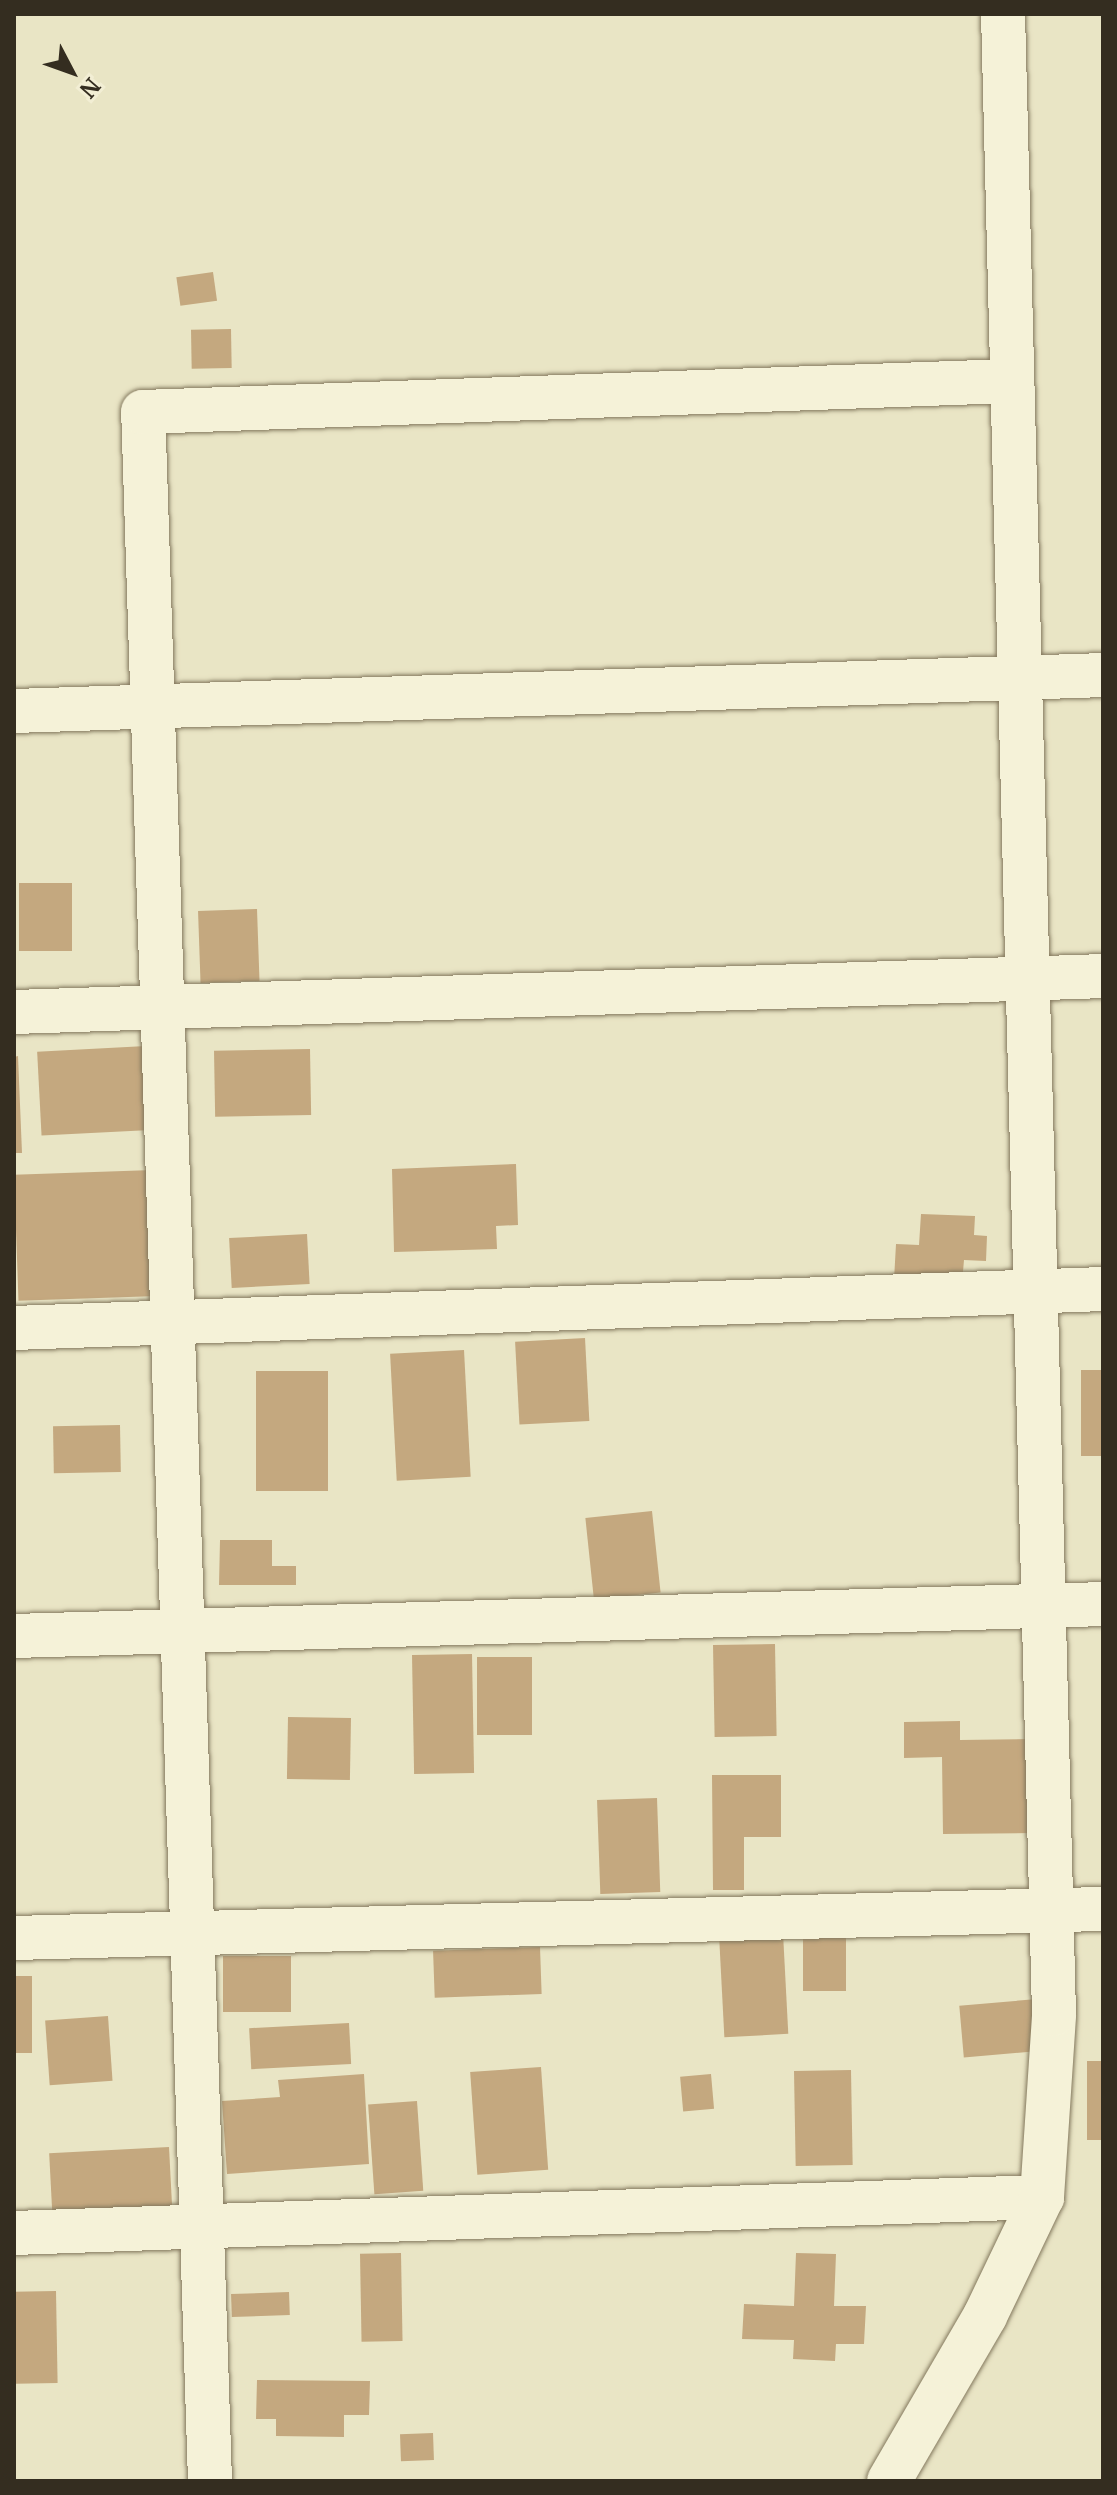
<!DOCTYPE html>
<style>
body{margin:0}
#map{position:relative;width:1117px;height:2495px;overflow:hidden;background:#e9e5c5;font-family:Merriweather,serif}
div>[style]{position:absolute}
.building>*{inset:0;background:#c4a87f;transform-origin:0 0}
.roads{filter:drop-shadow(0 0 2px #83785d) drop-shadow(0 0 2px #83785d)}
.street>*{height:44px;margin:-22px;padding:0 22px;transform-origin:22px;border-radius:22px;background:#f5f2d8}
span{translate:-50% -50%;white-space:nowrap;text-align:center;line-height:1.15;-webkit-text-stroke:6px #f2eed4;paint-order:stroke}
.frame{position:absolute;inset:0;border:16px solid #342d20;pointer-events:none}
.north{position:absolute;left:32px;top:32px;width:80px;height:80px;-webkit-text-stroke:6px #f2eed4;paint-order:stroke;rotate:131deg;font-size:22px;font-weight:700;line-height:32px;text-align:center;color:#342d20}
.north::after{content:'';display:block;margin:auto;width:28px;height:36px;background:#342d20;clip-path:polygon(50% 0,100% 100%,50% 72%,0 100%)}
</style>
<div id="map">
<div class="building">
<i style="left:213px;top:272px;width:29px;height:37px;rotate:82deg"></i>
<i style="left:231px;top:329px;width:39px;height:40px;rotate:89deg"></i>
<i style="left:19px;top:883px;width:53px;height:68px"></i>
<i style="left:257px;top:909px;width:72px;height:59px;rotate:88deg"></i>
<i style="left:146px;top:1046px;width:84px;height:109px;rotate:87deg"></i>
<i style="left:310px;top:1049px;width:66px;height:96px;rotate:89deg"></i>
<i style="clip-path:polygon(18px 1056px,22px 1153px,14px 1153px,14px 1057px)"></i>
<i style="clip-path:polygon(516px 1164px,518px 1225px,496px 1226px,497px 1249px,394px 1252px,392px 1169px)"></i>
<i style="left:153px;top:1170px;width:126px;height:139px;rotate:88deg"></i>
<i style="clip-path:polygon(921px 1214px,975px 1216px,974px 1235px,987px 1236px,986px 1261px,964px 1260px,962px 1283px,894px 1280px,896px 1244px,919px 1245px)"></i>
<i style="left:307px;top:1234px;width:50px;height:78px;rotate:87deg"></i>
<i style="left:585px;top:1338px;width:83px;height:70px;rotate:87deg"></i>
<i style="left:464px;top:1350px;width:127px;height:74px;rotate:87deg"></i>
<i style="left:1081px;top:1370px;width:22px;height:86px"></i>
<i style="left:256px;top:1371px;width:72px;height:120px"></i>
<i style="left:120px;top:1425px;width:47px;height:67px;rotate:89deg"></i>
<i style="left:652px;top:1511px;width:82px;height:67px;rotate:84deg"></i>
<i style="clip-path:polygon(220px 1540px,272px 1540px,272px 1566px,296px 1566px,296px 1585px,219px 1585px)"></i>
<i style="left:775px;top:1644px;width:92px;height:62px;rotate:89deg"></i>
<i style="left:472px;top:1654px;width:119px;height:60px;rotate:89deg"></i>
<i style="left:477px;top:1657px;width:55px;height:78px"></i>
<i style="left:288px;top:1717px;width:63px;height:62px;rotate:1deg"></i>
<i style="clip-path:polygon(960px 1721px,960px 1740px,1030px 1739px,1031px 1833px,943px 1834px,942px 1757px,904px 1758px,904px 1722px)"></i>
<i style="clip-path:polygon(712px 1775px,781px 1775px,781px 1837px,744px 1837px,744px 1890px,713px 1890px)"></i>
<i style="left:657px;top:1798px;width:94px;height:60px;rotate:88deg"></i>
<i style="left:783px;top:1933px;width:101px;height:64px;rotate:87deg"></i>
<i style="left:846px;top:1936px;width:55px;height:43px;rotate:90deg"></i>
<i style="left:540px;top:1947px;width:47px;height:107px;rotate:88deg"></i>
<i style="left:223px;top:1956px;width:68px;height:56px"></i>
<i style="left:14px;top:1976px;width:18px;height:77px"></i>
<i style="left:1037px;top:1999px;width:52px;height:78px;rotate:85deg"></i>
<i style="left:108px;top:2016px;width:65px;height:63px;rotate:86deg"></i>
<i style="left:349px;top:2023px;width:41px;height:100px;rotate:87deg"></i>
<i style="left:1087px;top:2061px;width:16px;height:79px"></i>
<i style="left:541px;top:2067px;width:103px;height:71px;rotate:86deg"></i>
<i style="left:851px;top:2070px;width:95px;height:57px;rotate:89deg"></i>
<i style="clip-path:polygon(364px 2074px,369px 2164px,227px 2174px,222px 2101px,280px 2097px,278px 2080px)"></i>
<i style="left:711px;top:2074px;width:35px;height:31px;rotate:85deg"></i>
<i style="left:417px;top:2101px;width:90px;height:49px;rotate:86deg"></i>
<i style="left:169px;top:2147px;width:60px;height:120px;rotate:87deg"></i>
<i style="left:401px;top:2253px;width:88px;height:41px;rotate:89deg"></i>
<i style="clip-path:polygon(796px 2253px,836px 2254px,834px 2306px,866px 2306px,864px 2344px,836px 2344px,835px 2361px,793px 2359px,794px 2340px,742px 2339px,744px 2304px,794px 2306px)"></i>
<i style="left:56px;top:2291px;width:92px;height:42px;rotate:89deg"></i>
<i style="left:289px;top:2292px;width:23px;height:58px;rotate:88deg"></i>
<i style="clip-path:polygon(257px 2380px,370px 2381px,369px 2415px,344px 2415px,344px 2437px,276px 2436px,276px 2419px,256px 2419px)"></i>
<i style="left:433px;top:2433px;width:27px;height:33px;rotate:88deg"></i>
</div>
<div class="roads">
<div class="street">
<i style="left:14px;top:711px;width:1090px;rotate:-1.89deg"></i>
<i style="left:14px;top:1012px;width:1090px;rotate:-1.89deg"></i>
<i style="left:14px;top:1328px;width:1090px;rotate:-2.05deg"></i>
<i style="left:14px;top:1636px;width:1089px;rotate:-1.68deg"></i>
<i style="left:14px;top:1938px;width:1089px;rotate:-1.53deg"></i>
<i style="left:14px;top:2233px;width:1029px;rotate:-2.01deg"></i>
<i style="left:210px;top:2481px;width:2070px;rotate:-91.85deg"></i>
<i style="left:143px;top:412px;width:869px;rotate:-2.05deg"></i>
<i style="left:889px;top:2481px;width:191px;rotate:-59.8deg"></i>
<i style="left:985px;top:2316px;width:132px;rotate:-64.4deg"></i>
<i style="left:1042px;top:2197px;width:183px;rotate:-86.2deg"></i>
<i style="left:1054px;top:2014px;width:2001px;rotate:-91.46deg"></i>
</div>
</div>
<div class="frame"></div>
<div class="north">N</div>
</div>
